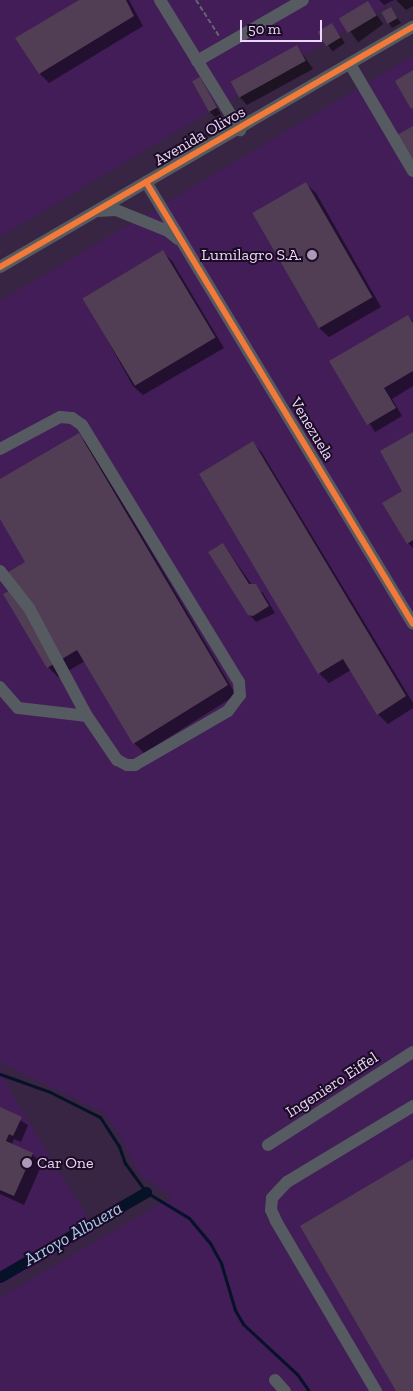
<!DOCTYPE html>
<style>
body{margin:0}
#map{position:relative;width:413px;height:1391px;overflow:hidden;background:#382443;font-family:"Zilla Slab",serif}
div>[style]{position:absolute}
.built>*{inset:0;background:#421d58}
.shadow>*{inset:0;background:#0007;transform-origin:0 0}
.stream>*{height:3px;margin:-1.5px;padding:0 1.5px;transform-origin:1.5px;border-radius:1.5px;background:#051228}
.canal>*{height:11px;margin:-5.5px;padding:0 5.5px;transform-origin:5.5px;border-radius:5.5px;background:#051228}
.building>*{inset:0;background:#513e55;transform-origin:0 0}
.path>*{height:2px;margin-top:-1px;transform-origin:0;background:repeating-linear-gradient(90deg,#65656e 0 5px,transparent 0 7.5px)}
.minor>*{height:12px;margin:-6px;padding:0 6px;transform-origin:6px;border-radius:6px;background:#555b60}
.cycleway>*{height:6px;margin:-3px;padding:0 3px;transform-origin:3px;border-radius:3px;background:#f17a3a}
.dots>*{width:14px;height:14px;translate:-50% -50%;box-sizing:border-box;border:2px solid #1b0c24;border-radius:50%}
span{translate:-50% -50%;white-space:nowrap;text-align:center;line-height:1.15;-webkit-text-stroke:4px #1b0c24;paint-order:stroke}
.street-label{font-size:16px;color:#ebd7f9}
.poi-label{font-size:16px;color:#ebd7f9}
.right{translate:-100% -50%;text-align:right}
.left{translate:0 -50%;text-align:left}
.water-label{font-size:18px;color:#a6cbf3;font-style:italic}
.scale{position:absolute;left:240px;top:20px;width:82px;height:22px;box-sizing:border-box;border:2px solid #ebd7f9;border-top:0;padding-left:6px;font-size:15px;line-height:18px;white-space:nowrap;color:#ebd7f9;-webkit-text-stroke:4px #1b0c24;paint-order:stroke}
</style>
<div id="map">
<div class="built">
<i style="clip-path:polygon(0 0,397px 0,0 237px)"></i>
<i style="clip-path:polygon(413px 56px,413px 1391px,0 1391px,0 1297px,172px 1197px,139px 1174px,120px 1135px,102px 1112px,0 1062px,0 301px)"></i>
<i style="clip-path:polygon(0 1067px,13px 1096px,96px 1231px,0 1286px)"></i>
</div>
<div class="shadow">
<i style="clip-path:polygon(81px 0,129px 0,143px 26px,49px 83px,40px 74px)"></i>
<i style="clip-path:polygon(379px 0,394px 0,384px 5px)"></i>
<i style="clip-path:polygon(396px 0,413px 0,413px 6px,406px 10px)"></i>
<i style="left:368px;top:3px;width:26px;height:31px;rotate:54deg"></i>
<i style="clip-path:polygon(391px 9px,401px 23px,392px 28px,383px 13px)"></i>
<i style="left:332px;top:24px;width:23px;height:15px;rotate:56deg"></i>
<i style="clip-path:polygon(297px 46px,313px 69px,247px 105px,240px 97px)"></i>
<i style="clip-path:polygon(199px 79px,221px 114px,215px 117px,210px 112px)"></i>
<i style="clip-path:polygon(306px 184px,316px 193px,381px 307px,329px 337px,319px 328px,254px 214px)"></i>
<i style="clip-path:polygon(162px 251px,172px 261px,224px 348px,143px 395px,133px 386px,84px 298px)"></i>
<i style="clip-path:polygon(408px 316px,413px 321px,413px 386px,392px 399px,402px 416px,375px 432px,331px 362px)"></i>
<i style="clip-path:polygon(413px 433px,413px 548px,408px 543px,402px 492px)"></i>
<i style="clip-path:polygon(78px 435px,88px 444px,236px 695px,144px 753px,134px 743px,85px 661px,58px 677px,48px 667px,11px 591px,29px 567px,0 516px,0 481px)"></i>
<i style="clip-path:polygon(253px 443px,262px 453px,413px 703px,413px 708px,388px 724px,378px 714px,351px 670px,329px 683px,319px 673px,200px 475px)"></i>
<i style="clip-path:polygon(223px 544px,252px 585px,263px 593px,275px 613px,256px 622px,249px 614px)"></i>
<i style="clip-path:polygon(0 1108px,28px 1125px,21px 1142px,14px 1139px,12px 1144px,32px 1154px,42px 1164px,24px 1205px,0 1194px)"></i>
</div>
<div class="stream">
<i style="left:0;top:1074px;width:53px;rotate:19.8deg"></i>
<i style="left:50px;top:1092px;width:56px;rotate:26.6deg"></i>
<i style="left:100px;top:1117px;width:35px;rotate:57deg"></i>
<i style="left:119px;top:1146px;width:18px;rotate:71deg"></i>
<i style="left:125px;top:1163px;width:36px;rotate:54deg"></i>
<i style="left:146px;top:1192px;width:50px;rotate:31.2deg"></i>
<i style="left:189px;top:1218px;width:33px;rotate:50deg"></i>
<i style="left:210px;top:1243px;width:23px;rotate:61deg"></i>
<i style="left:221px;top:1263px;width:49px;rotate:73.4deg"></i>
<i style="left:235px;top:1310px;width:16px;rotate:60deg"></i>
<i style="left:243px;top:1324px;width:74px;rotate:42.8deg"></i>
<i style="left:297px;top:1374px;width:21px;rotate:55deg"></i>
</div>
<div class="canal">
<i style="left:0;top:1277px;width:169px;rotate:-30.2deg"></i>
</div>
<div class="building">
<i style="clip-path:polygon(79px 0,126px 0,134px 16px,39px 74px,15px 38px)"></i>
<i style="left:368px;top:1px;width:17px;height:34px;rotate:59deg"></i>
<i style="left:391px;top:7px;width:13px;height:11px;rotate:61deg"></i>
<i style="left:332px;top:23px;width:17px;height:17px;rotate:59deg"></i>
<i style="left:297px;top:45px;width:18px;height:76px;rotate:61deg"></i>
<i style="clip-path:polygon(413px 70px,413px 108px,411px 109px,395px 81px)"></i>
<i style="left:200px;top:77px;width:35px;height:9px;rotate:61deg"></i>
<i style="clip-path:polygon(413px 126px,413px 164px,397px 135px)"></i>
<i style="left:306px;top:182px;width:133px;height:62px;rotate:60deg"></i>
<i style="left:163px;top:250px;width:102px;height:94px;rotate:59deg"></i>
<i style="clip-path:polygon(408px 315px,413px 323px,413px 371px,384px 388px,396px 408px,367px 425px,329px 361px)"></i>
<i style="clip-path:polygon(413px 432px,413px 540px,407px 544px,382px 503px,402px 491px,380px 451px)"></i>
<i style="clip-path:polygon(79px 433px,228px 685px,133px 744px,77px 650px,47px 668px,3px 594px,9px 591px,0 577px,25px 562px,0 519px,0 479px)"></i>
<i style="clip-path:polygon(253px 441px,406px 696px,377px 715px,343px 659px,318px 674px,199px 474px)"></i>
<i style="clip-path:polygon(223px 543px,249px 584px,256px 584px,269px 606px,253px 616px,248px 615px,208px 552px)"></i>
<i style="clip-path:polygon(0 1107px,22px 1117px,13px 1136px,9px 1134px,6px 1141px,33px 1153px,14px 1196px,0 1190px)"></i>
<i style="clip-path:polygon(413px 1159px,413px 1391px,396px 1391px,300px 1226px)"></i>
</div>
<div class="path">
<i style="left:196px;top:0;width:43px;rotate:57.4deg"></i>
</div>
<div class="minor">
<i style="left:160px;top:0;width:153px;rotate:58.4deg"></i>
<i style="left:197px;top:61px;width:122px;rotate:-29.9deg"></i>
<i style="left:350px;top:64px;width:124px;rotate:59.5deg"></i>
<i style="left:146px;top:182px;width:516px;rotate:58.86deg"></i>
<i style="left:98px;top:211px;width:18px;rotate:-3deg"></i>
<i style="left:116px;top:210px;width:56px;rotate:22deg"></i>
<i style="left:168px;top:231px;width:13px;rotate:39deg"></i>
<i style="left:0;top:267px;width:478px;rotate:-30.2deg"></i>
<i style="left:0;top:449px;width:68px;rotate:-28.1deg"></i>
<i style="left:60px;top:417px;width:12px;rotate:5deg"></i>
<i style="left:72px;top:418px;width:12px;rotate:35deg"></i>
<i style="left:82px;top:425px;width:301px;rotate:58.6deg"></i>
<i style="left:239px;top:682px;width:13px;rotate:86deg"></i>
<i style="left:240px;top:695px;width:20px;rotate:127deg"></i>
<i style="left:228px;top:711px;width:108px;rotate:149.9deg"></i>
<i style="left:135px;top:765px;width:8px;rotate:180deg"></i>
<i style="left:127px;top:765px;width:11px;rotate:-153deg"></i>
<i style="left:117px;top:760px;width:53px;rotate:-124.3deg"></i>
<i style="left:87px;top:716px;width:69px;rotate:-173.4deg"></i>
<i style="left:18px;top:708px;width:28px;rotate:-131deg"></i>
<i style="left:0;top:571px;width:47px;rotate:51.9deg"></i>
<i style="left:29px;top:608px;width:123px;rotate:61.8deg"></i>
<i style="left:268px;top:1145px;width:172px;rotate:-32.7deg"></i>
<i style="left:275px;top:1380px;width:15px;rotate:48deg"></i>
<i style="left:376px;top:1391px;width:197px;rotate:-120.5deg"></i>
<i style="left:276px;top:1221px;width:12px;rotate:-114deg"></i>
<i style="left:271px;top:1210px;width:12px;rotate:-85deg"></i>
<i style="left:272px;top:1198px;width:22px;rotate:-47deg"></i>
<i style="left:287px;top:1182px;width:147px;rotate:-31.1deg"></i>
</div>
<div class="cycleway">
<i style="left:146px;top:182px;width:516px;rotate:58.86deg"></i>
<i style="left:0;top:267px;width:478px;rotate:-30.2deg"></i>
</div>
<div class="dots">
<i style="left:312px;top:255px;background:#ac98b9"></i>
<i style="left:27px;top:1163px;background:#ac98b9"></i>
</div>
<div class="street-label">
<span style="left:200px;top:136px;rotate:-30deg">Avenida Olivos</span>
<span style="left:312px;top:429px;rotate:59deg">Venezuela</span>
<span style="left:332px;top:1085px;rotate:-33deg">Ingeniero Eiffel</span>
</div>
<div class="poi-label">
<span class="right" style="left:302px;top:255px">Lumilagro S.A.</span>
<span class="left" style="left:37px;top:1163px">Car One</span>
</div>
<div class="water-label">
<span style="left:73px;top:1234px;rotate:-30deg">Arroyo Albuera</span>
</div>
<div class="scale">50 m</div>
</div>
